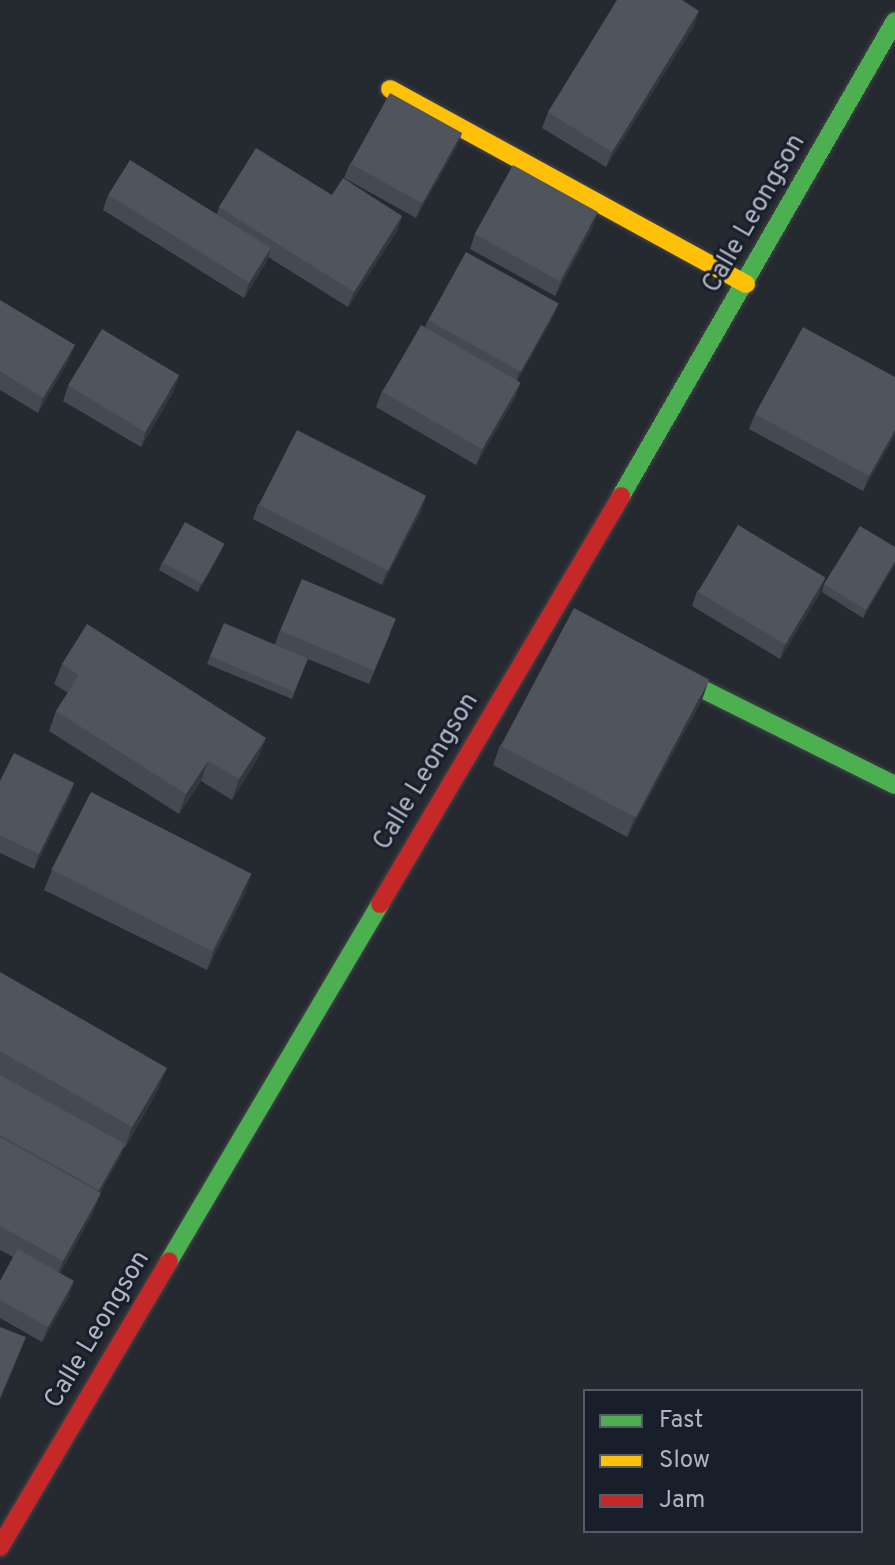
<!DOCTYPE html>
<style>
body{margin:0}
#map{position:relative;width:895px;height:1565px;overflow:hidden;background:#252930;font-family:Overpass,sans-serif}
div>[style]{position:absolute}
.roads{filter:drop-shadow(0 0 2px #42454b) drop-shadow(0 0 2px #42454b)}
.fast>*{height:18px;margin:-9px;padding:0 9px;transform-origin:9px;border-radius:9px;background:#4caf50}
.slow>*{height:18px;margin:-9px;padding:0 9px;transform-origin:9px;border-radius:9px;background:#ffc107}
.jam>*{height:18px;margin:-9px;padding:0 9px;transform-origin:9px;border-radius:9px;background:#c62828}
.wall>*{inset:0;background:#454951}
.shaded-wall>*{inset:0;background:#33373e}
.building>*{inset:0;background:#50555d;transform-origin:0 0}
span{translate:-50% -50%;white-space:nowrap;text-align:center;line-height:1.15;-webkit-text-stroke:6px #191f2a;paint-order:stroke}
.street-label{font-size:26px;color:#aeb4c3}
.legend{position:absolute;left:583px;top:1389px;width:280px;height:144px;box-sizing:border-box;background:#191f2a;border:2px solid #555b67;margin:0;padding:10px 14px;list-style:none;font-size:24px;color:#aeb4c3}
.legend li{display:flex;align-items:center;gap:16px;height:40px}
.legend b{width:40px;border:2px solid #555b67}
</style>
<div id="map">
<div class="roads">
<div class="fast">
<i style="left:621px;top:496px;width:548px;rotate:-60.02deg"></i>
<i style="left:654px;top:665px;width:269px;rotate:26.5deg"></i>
<i style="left:169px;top:1261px;width:415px;rotate:-59.4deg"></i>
</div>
<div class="slow">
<i style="left:390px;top:89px;width:406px;rotate:28.7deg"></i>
</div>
<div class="jam">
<i style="left:380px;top:904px;width:474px;rotate:-59.4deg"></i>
<i style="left:0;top:1547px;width:332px;rotate:-59.4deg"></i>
</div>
</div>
<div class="wall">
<i style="clip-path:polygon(694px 26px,606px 167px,542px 128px,548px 112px)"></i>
<i style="clip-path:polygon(462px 133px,456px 148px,416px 218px,344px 178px,350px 163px)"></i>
<i style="clip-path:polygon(108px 195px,217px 214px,219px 207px,332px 195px,402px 216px,397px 231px,348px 307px,268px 257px,266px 263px,244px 298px,103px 210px)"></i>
<i style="clip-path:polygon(593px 227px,555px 296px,470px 249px,475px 234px)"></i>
<i style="clip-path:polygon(0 300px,69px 360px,38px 413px,0 390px)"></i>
<i style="clip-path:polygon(558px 304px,552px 319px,517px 381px,520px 383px,515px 398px,476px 465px,376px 407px,382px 391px,425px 327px,428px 320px)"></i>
<i style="clip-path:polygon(68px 386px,174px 391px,141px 447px,63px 401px)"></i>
<i style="clip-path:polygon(755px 414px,895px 435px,863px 491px,749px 429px)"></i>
<i style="clip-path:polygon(258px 504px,421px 512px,382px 585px,253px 519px)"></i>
<i style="clip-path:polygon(224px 544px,221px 552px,198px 592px,159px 570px,162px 562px)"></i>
<i style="clip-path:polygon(895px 547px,895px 564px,863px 618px,822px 592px,824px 584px)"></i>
<i style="clip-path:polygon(825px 578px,820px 593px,780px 659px,692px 606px,697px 591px)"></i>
<i style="clip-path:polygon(280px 630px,390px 634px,369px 684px,308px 659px,292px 699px,207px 664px,210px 656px,275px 644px)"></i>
<i style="clip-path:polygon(62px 664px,266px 738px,258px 758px,232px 800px,201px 781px,179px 814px,49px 731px,56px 711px,68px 693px,54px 684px)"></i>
<i style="clip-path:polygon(702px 700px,627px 837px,493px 765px,500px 745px)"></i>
<i style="clip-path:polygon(0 781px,74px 783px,69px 798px,34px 869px,0 853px)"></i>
<i style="clip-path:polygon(52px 870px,245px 893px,207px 970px,44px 890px)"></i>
<i style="clip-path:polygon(0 972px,159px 1088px,125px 1148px,124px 1147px,119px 1159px,100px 1193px,93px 1213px,60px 1273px,69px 1296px,42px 1342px,0 1318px,0 1281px,13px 1257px,0 1250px)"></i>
</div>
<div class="shaded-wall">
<i style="clip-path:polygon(699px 11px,694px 26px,606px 167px,612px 152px)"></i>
<i style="clip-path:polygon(462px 133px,456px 148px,416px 218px,422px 203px)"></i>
<i style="clip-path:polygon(598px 212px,593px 227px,555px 296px,561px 281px)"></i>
<i style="clip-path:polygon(402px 216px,397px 231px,348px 307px,354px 292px)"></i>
<i style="clip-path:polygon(271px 248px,266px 263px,244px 298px,249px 283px)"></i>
<i style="clip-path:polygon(558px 304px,552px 319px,514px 386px,520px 371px)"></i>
<i style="clip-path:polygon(75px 345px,69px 360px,38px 413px,43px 398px)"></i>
<i style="clip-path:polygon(179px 376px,174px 391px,141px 447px,146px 431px)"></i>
<i style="clip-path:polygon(520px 383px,515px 398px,476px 465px,482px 450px)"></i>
<i style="clip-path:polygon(895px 430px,895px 435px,863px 491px,869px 476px)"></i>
<i style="clip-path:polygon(426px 497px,421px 512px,382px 585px,387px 570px)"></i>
<i style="clip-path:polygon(224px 544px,221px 552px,198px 592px,201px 584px)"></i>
<i style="clip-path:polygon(895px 561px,895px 564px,863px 618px,866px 610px)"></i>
<i style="clip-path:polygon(825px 578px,820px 593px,780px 659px,785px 644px)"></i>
<i style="clip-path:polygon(709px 680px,702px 700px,627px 837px,635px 817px)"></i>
<i style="clip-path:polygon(266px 738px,258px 758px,232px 800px,239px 779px)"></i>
<i style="clip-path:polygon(208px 761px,201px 781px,179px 814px,186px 794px)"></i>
<i style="clip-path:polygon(74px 783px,69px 798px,34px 869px,39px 854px)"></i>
<i style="clip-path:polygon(252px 873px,245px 893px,207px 970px,214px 950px)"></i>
<i style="clip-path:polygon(167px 1068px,159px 1088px,125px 1148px,132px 1127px)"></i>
<i style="clip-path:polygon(125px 1144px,119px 1159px,93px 1205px,99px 1190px)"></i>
<i style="clip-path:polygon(101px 1193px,93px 1213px,55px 1281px,63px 1261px)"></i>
<i style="clip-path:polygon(74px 1281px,69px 1296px,42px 1342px,48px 1327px)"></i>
<i style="clip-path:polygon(26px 1337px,18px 1358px,0 1401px,0 1398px)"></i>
</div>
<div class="building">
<i style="clip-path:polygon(617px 0,682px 0,699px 11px,612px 152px,548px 112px)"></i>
<i style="left:390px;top:93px;width:82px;height:81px;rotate:29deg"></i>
<i style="clip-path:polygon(256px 148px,332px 195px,343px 178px,402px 216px,354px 292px,219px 207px)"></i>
<i style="left:130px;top:160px;width:166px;height:41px;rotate:32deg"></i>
<i style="left:513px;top:165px;width:97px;height:79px;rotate:29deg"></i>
<i style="left:466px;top:252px;width:106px;height:78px;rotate:29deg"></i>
<i style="clip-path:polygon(0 300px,75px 345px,43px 398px,0 371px)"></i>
<i style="left:421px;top:325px;width:115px;height:77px;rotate:30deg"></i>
<i style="clip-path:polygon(803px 327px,895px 377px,895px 430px,869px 476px,755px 414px)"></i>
<i style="left:102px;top:329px;width:90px;height:66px;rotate:31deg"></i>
<i style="left:297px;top:430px;width:145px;height:84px;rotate:27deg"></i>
<i style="left:185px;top:522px;width:45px;height:46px;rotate:29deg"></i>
<i style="left:738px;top:525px;width:102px;height:78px;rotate:31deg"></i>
<i style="clip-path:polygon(860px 526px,895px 547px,895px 561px,866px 610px,824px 584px)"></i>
<i style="left:302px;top:579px;width:102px;height:56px;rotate:23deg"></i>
<i style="left:574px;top:608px;width:153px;height:156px;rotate:28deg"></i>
<i style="left:224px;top:623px;width:91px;height:36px;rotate:23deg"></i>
<i style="clip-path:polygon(87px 624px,266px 738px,239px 779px,208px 761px,186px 794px,56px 711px,79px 675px,62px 664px)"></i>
<i style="clip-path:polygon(14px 753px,74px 783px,39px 854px,0 835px,0 781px)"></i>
<i style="left:91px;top:792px;width:180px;height:87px;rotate:27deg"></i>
<i style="clip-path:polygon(0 972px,167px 1068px,132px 1127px,0 1051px)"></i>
<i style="clip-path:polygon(0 1075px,125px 1144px,99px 1190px,0 1135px)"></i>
<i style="clip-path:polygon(0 1137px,101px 1193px,63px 1261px,0 1226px)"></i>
<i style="clip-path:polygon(18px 1249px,74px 1281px,48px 1327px,0 1300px,0 1281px)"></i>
<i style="clip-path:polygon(0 1327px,26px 1337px,0 1398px)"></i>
</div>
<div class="street-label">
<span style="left:755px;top:214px;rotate:-60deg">Calle Leongson</span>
<span style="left:427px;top:772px;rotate:-59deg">Calle Leongson</span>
<span style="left:98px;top:1330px;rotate:-59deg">Calle Leongson</span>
</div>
<ul class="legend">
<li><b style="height:10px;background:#4caf50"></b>Fast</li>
<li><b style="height:10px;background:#ffc107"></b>Slow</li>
<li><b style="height:10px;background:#c62828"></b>Jam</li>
</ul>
</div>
